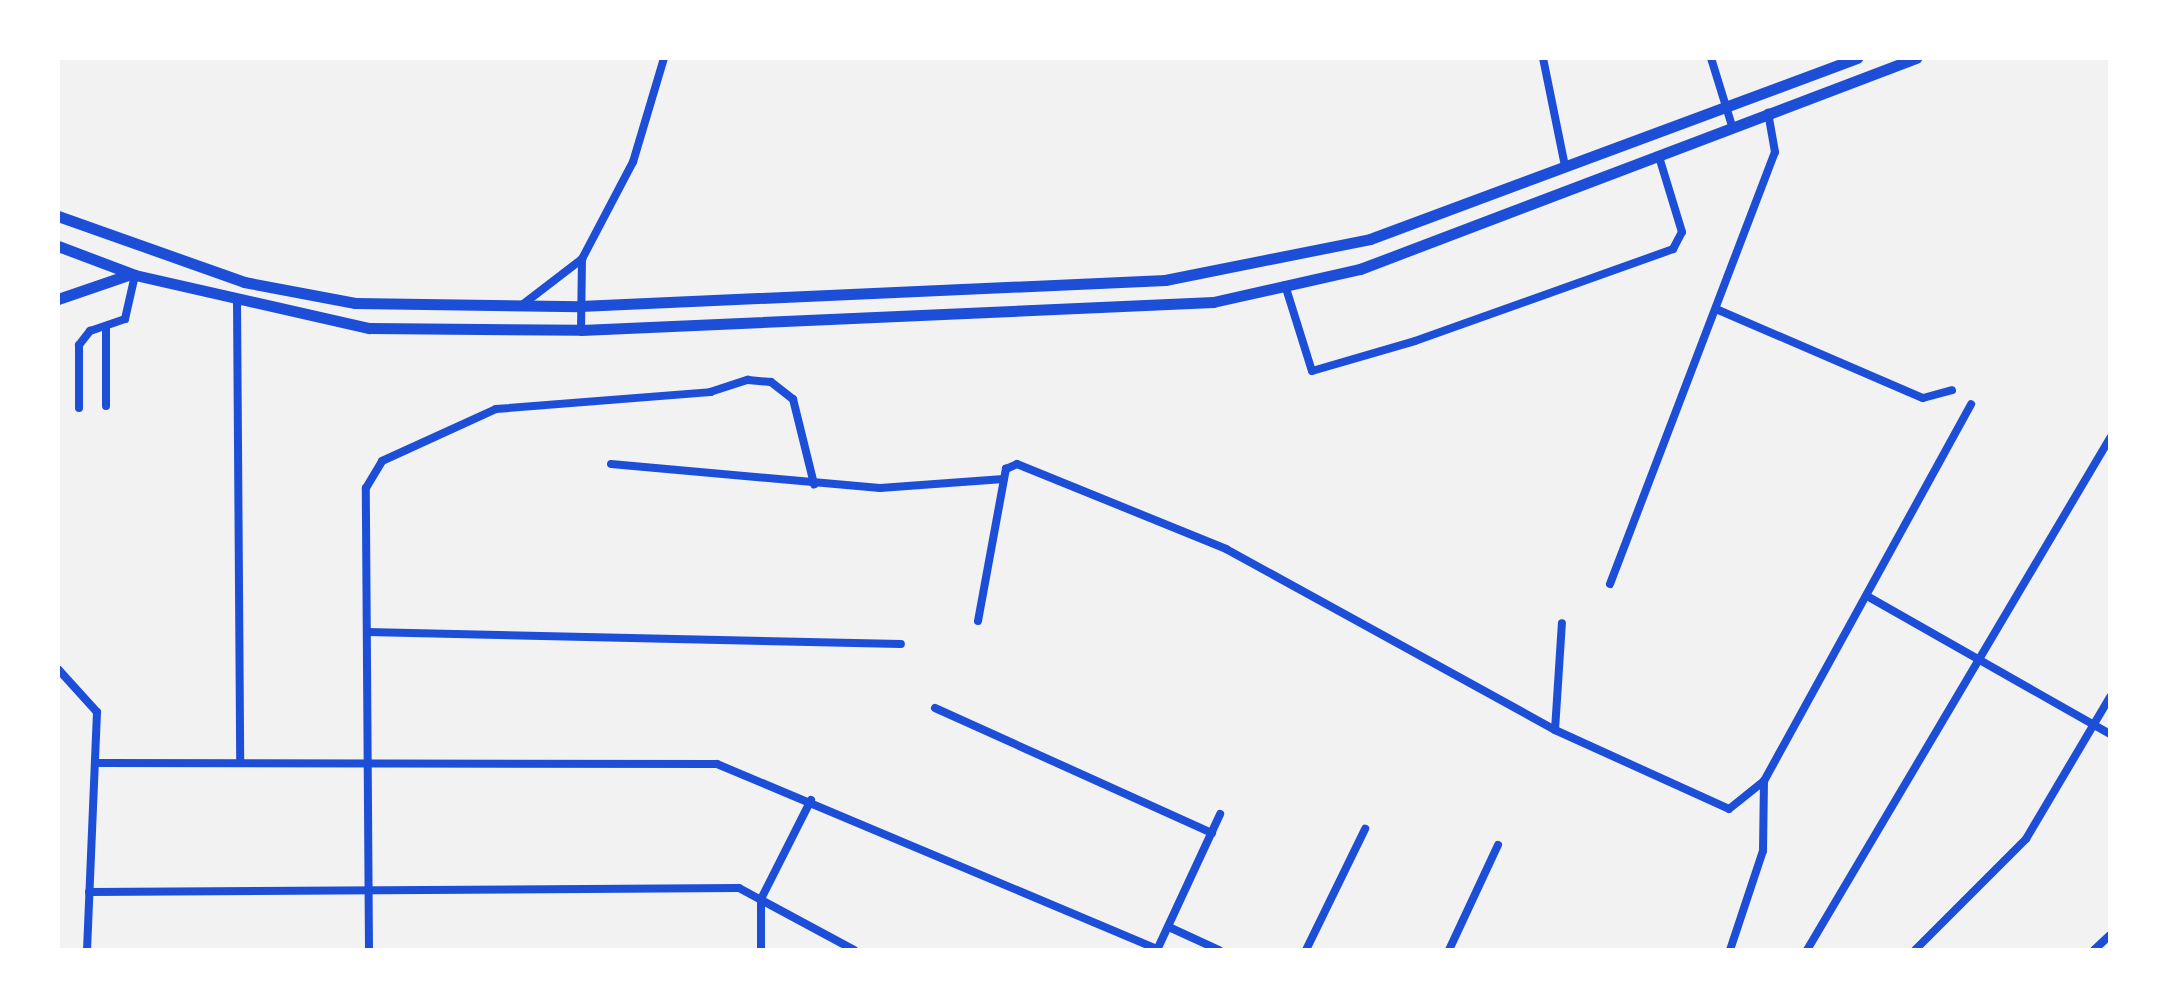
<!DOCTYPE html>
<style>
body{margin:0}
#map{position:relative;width:2168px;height:1008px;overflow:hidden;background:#f2f2f2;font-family:Barlow,sans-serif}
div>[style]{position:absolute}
.minor>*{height:8px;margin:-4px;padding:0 4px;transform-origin:4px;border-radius:4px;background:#1d4ed8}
.primary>*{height:11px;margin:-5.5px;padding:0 5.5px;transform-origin:5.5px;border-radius:5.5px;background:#1d4ed8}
span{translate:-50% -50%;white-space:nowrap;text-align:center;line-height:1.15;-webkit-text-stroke:10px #fff;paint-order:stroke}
.frame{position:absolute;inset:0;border:60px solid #fff;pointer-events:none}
</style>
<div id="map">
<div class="minor">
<i style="left:1543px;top:58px;width:110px;rotate:78.5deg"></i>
<i style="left:1711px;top:58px;width:71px;rotate:72.8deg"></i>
<i style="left:1285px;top:285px;width:90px;rotate:72.6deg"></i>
<i style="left:1312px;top:371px;width:107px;rotate:-16.2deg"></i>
<i style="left:1415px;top:341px;width:274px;rotate:-19.6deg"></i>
<i style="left:1673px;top:249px;width:19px;rotate:-62deg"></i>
<i style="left:1682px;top:232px;width:78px;rotate:-107deg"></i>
<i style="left:237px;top:301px;width:462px;rotate:89.6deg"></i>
<i style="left:522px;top:305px;width:76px;rotate:-37.5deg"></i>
<i style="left:1716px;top:309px;width:225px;rotate:23.3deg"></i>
<i style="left:1923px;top:398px;width:30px;rotate:-15deg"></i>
<i style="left:581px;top:330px;width:71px;rotate:-89.2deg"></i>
<i style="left:582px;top:259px;width:110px;rotate:-62.3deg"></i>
<i style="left:633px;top:162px;width:109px;rotate:-73.4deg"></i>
<i style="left:106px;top:406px;width:77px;rotate:-90deg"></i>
<i style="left:79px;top:408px;width:63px;rotate:-90deg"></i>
<i style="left:79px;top:345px;width:18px;rotate:-52deg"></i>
<i style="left:90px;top:331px;width:37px;rotate:-19deg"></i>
<i style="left:125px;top:319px;width:45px;rotate:-77.2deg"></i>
<i style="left:611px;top:464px;width:270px;rotate:5.1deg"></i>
<i style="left:880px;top:488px;width:124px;rotate:-4.2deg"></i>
<i style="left:1610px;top:584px;width:462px;rotate:-69.1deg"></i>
<i style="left:1775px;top:152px;width:40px;rotate:-100deg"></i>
<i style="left:1867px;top:596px;width:279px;rotate:29.6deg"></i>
<i style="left:978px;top:621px;width:155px;rotate:-79.6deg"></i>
<i style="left:1006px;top:469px;width:12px;rotate:-24deg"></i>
<i style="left:1017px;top:464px;width:226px;rotate:22.1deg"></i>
<i style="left:1226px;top:549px;width:376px;rotate:28.8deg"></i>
<i style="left:1555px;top:730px;width:191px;rotate:24.4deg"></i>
<i style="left:1729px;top:809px;width:45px;rotate:-38.7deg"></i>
<i style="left:1764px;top:781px;width:430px;rotate:-61.2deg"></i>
<i style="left:367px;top:632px;width:534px;rotate:1.29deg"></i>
<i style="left:58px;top:669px;width:58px;rotate:47.8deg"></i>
<i style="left:97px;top:712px;width:238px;rotate:92.4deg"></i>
<i style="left:935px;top:708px;width:304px;rotate:24.3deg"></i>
<i style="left:1555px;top:730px;width:107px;rotate:-86.3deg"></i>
<i style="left:100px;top:763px;width:617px;rotate:0.09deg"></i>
<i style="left:717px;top:764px;width:477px;rotate:22.8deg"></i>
<i style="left:89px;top:892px;width:650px;rotate:-0.35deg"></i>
<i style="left:739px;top:888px;width:131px;rotate:28.3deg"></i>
<i style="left:1171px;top:928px;width:53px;rotate:24.6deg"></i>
<i style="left:369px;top:950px;width:462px;rotate:-90.4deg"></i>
<i style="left:366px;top:488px;width:31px;rotate:-59deg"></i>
<i style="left:382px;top:461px;width:125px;rotate:-24.5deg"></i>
<i style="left:496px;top:409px;width:215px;rotate:-4.5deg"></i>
<i style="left:710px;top:392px;width:40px;rotate:-18deg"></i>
<i style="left:748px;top:380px;width:23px;rotate:5deg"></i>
<i style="left:771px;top:382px;width:28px;rotate:38deg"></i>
<i style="left:793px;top:399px;width:88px;rotate:76.1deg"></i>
<i style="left:761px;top:950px;width:51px;rotate:-90deg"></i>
<i style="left:761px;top:899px;width:111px;rotate:-63.2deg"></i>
<i style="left:1157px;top:950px;width:150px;rotate:-65.1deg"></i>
<i style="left:1306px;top:950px;width:135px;rotate:-64deg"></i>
<i style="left:1449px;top:950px;width:116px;rotate:-65deg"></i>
<i style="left:1730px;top:950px;width:104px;rotate:-71.6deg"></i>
<i style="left:1763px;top:851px;width:70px;rotate:-89.2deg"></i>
<i style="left:1807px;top:950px;width:595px;rotate:-59.38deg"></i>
<i style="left:1915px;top:950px;width:157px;rotate:-45deg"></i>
<i style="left:2026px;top:839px;width:165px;rotate:-59.4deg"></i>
<i style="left:2094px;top:950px;width:22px;rotate:-43deg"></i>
</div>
<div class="primary">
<i style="left:58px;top:216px;width:197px;rotate:19.5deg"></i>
<i style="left:244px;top:282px;width:113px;rotate:10.7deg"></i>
<i style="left:355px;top:303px;width:225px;rotate:0.8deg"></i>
<i style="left:580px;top:306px;width:586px;rotate:-2.54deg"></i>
<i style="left:1165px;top:280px;width:209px;rotate:-11.3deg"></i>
<i style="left:1370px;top:239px;width:520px;rotate:-20.39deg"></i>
<i style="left:58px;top:246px;width:82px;rotate:20.6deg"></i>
<i style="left:135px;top:275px;width:240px;rotate:12.8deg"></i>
<i style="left:369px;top:328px;width:212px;rotate:0.5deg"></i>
<i style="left:581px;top:330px;width:633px;rotate:-2.54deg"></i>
<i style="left:1213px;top:302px;width:151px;rotate:-12.7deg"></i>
<i style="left:1360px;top:269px;width:595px;rotate:-20.78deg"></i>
<i style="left:58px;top:299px;width:74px;rotate:-18.9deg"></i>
</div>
<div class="frame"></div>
</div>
